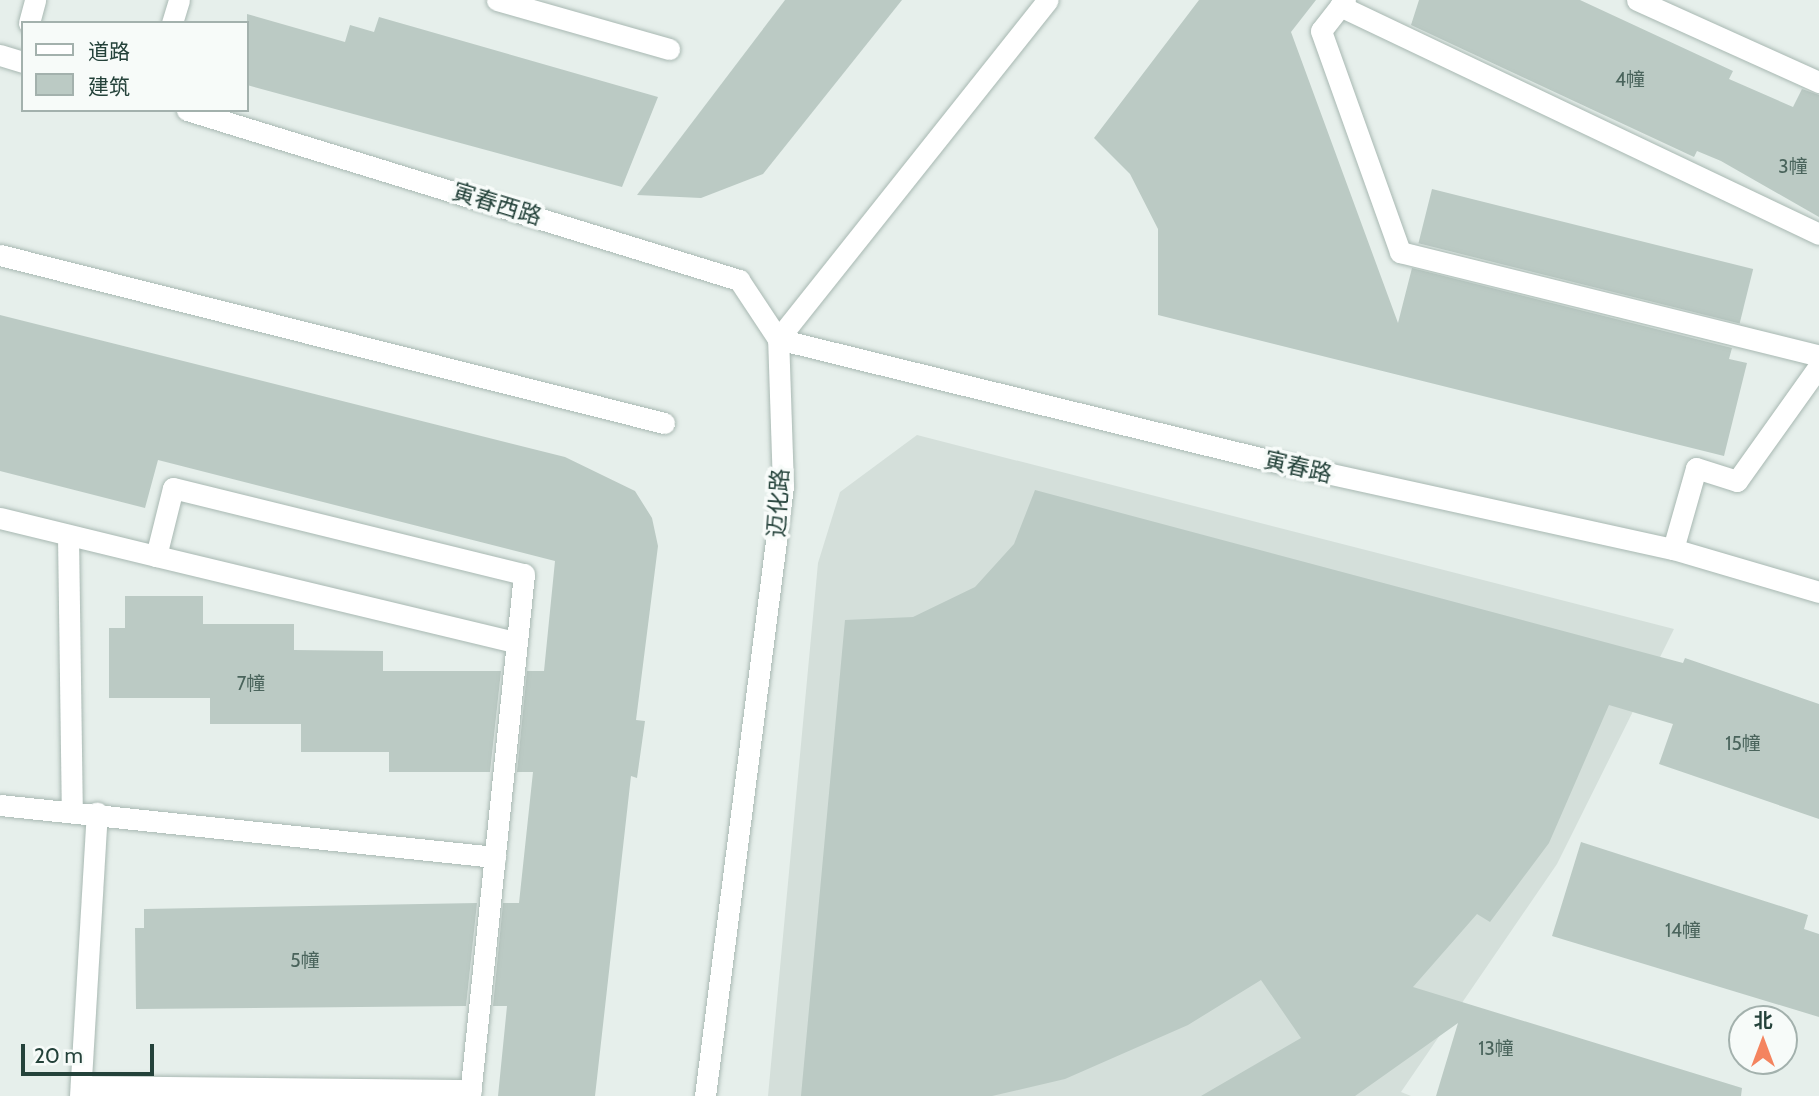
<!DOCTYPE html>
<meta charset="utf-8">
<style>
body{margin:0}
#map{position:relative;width:1819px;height:1096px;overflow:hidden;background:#e6efeb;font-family:Cabin,"Noto Sans SC",sans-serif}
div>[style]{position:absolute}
.built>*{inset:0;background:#d4dfda}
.building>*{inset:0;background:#bbcac4;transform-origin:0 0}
.roads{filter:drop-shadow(0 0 2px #a8b8b2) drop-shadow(0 0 2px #a8b8b2)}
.minor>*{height:21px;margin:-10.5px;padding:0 10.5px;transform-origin:10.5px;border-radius:10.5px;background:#fff}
span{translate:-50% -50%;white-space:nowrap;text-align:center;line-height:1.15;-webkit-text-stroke:7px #f7fbf9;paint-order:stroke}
.number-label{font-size:19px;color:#4a645c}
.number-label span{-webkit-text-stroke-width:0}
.street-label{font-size:23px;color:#24423a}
.legend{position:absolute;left:21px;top:21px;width:228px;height:91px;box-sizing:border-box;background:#f7fbf9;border:2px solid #a3b1ad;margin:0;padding:9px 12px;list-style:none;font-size:21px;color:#24423a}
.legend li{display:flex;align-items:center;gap:14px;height:35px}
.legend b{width:35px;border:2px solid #a3b1ad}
.north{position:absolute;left:1728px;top:1005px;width:70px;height:70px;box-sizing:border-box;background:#f7fbf9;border:2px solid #a3b1ad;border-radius:50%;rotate:0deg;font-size:19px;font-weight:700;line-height:28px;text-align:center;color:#24423a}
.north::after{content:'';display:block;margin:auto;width:24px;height:32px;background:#f4845f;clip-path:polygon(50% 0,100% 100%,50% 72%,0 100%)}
.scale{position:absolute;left:21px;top:1044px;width:133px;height:32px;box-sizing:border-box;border:4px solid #24423a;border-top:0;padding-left:9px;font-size:21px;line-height:24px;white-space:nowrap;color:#24423a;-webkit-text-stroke:5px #f7fbf9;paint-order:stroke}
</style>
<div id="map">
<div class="built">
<i style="clip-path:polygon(917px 435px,1674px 629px,1557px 864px,1401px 1092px,1411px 1096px,768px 1096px,818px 563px,840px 492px)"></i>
</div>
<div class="building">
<i style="clip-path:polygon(785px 0,902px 0,763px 174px,701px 198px,637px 195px)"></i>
<i style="clip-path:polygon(1199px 0,1316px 0,1291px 32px,1398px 323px,1412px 268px,1732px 348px,1729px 359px,1747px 363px,1724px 456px,1158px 315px,1158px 229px,1130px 174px,1094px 138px)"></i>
<i style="clip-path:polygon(1419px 0,1580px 0,1733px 71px,1729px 79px,1793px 107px,1802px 89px,1819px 95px,1819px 217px,1721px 161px,1697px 151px,1694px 157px,1411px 25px)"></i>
<i style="clip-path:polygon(247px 14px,345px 42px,350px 25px,374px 32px,379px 17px,658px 97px,622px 187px,247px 85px)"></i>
<i style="left:1432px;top:189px;width:331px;height:56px;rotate:14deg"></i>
<i style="clip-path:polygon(0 315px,565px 457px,635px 491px,652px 518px,658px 546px,636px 720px,645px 721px,637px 778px,631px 776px,595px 1096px,498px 1096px,507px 1006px,493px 1006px,503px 903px,519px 903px,533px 772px,517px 772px,527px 671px,544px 671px,555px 561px,158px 460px,145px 508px,0 471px)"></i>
<i style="clip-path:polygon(1035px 490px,1683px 663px,1685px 658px,1819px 704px,1819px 819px,1659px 764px,1673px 724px,1609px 705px,1549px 843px,1490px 922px,1477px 914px,1413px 987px,1742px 1088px,1741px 1096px,1436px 1096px,1458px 1023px,1355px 1096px,1201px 1096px,1301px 1038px,1261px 980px,1188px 1025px,1065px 1079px,992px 1096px,801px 1096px,845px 620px,913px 617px,975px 587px,1014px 544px)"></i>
<i style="clip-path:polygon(125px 596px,203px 596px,203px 624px,294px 624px,294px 650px,383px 651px,383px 671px,501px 671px,490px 772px,389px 772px,389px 752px,301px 752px,301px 724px,210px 724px,210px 698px,109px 698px,109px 628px,125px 628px)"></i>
<i style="clip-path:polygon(1581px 842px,1808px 915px,1804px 929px,1819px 934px,1819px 1017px,1552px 936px)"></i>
<i style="clip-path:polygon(477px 903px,466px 1006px,136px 1009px,135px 928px,144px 928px,144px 909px)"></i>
</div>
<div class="roads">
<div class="minor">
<i style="left:497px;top:0;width:179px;rotate:15.9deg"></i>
<i style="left:1345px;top:0;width:39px;rotate:128deg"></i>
<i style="left:1321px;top:31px;width:235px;rotate:70.3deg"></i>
<i style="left:1400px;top:252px;width:432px;rotate:13.9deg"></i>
<i style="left:1637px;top:0;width:200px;rotate:24.3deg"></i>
<i style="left:1340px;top:6px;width:530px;rotate:25.45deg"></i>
<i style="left:29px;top:23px;width:24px;rotate:-75deg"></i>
<i style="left:172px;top:23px;width:24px;rotate:-73deg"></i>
<i style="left:0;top:55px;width:24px;rotate:17deg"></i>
<i style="left:187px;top:110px;width:578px;rotate:17.12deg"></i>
<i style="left:739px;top:280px;width:71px;rotate:56.5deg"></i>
<i style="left:0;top:255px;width:685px;rotate:14.2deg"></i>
<i style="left:778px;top:339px;width:509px;rotate:13.87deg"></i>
<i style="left:1272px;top:461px;width:411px;rotate:12.4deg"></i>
<i style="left:1673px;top:549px;width:152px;rotate:16.4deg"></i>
<i style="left:0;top:518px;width:161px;rotate:13.7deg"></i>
<i style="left:156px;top:556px;width:70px;rotate:-76deg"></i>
<i style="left:173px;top:488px;width:361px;rotate:13.8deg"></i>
<i style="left:524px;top:574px;width:525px;rotate:95.91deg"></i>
<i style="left:68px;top:535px;width:276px;rotate:89.2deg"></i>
<i style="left:1673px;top:549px;width:84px;rotate:-74.1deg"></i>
<i style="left:1696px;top:468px;width:43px;rotate:17.6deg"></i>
<i style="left:1737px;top:481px;width:141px;rotate:-54.5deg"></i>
<i style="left:156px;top:556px;width:371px;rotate:13.5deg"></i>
<i style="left:0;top:805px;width:498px;rotate:6deg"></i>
<i style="left:81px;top:1086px;width:390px;rotate:0.6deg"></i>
<i style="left:80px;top:1096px;width:284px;rotate:-86.6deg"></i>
<i style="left:705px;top:1096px;width:615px;rotate:-82.71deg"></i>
<i style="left:783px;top:486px;width:147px;rotate:-91.9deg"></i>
<i style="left:778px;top:339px;width:433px;rotate:-51.5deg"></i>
</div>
</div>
<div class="number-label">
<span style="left:1630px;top:80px">4幢</span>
<span style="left:1793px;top:167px">3幢</span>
<span style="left:251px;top:684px">7幢</span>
<span style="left:1743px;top:744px">15幢</span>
<span style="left:1683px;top:931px">14幢</span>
<span style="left:305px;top:961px">5幢</span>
<span style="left:1496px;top:1049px">13幢</span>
</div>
<div class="street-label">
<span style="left:497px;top:204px;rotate:17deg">寅春西路</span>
<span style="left:1298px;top:467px;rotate:13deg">寅春路</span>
<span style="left:778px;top:503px;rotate:-86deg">迈化路</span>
</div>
<ul class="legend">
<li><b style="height:9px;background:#fff"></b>道路</li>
<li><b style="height:19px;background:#bbcac4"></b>建筑</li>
</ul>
<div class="north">北</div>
<div class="scale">20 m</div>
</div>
